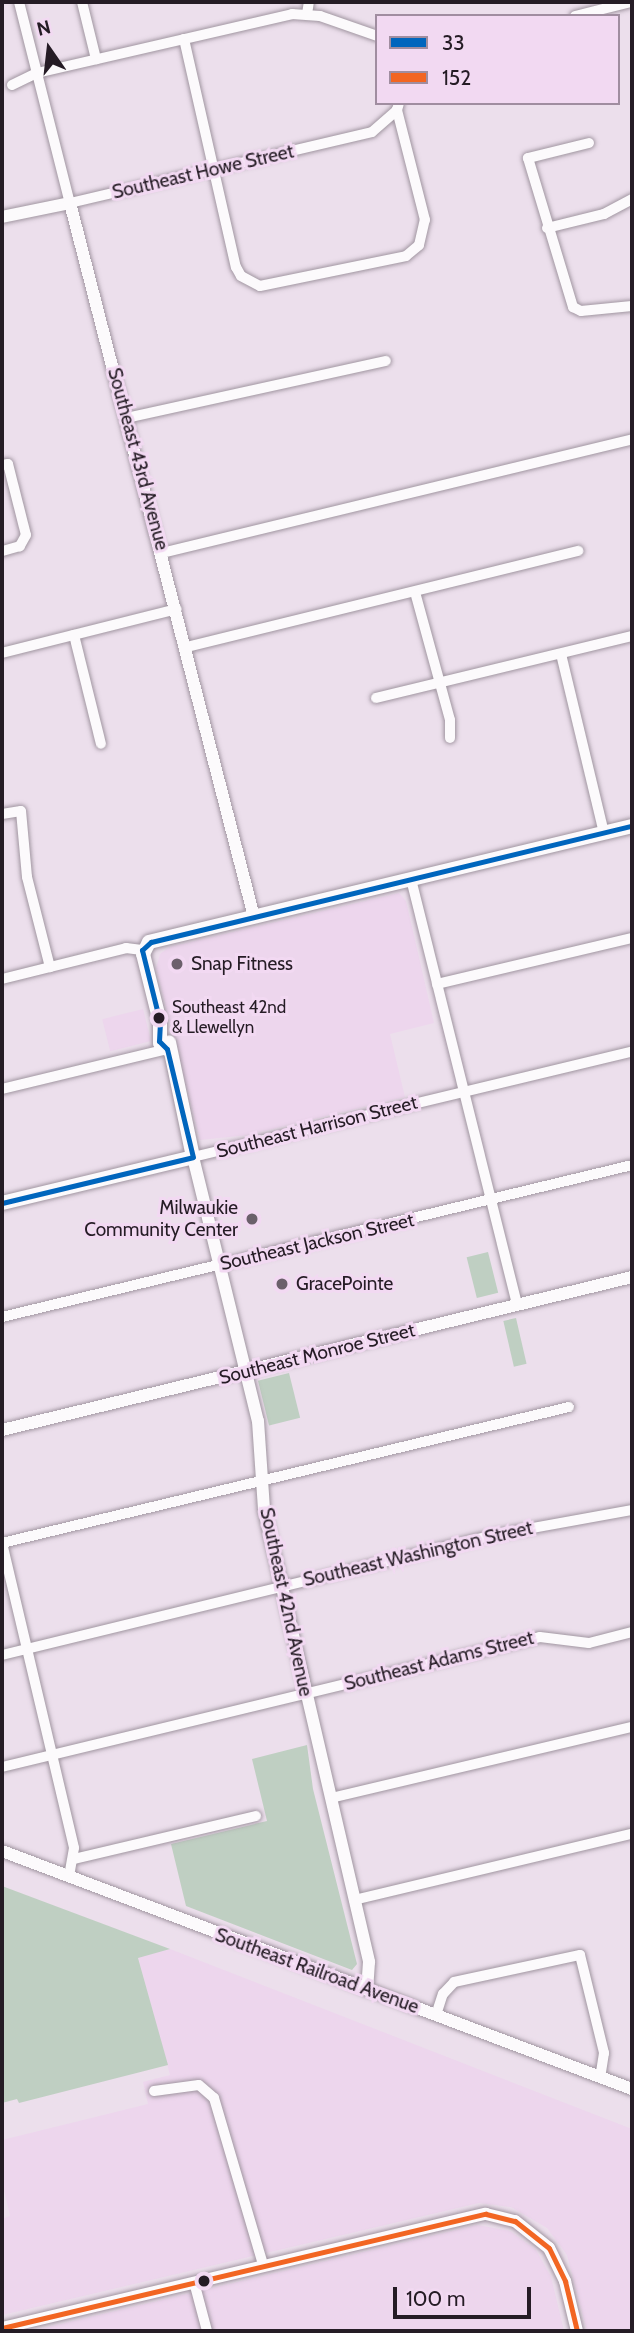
<!DOCTYPE html>
<style>
body{margin:0}
#map{position:relative;width:634px;height:2333px;overflow:hidden;background:#ecdfec;font-family:Cabin,sans-serif}
div>[style]{position:absolute}
.built>*{inset:0;background:#edd6ed;transform-origin:0 0}
.green>*{inset:0;background:#bfcfc2;transform-origin:0 0}
.roads{filter:drop-shadow(0 0 2px #a196a1) drop-shadow(0 0 2px #a196a1)}
.minor>*{height:10px;margin:-5px;padding:0 5px;transform-origin:5px;border-radius:5px;background:#fcfafc}
.tertiary>*{height:12px;margin:-6px;padding:0 6px;transform-origin:6px;border-radius:6px;background:#fcfafc}
.secondary>*{height:14px;margin:-7px;padding:0 7px;transform-origin:7px;border-radius:7px;background:#fcfafc}
.bus-1>*{height:5px;margin:-2.5px;padding:0 2.5px;transform-origin:2.5px;border-radius:2.5px;background:#0065bd}
.bus-2>*{height:5px;margin:-2.5px;padding:0 2.5px;transform-origin:2.5px;border-radius:2.5px;background:#f26522}
.dots>*{width:19px;height:19px;translate:-50% -50%;box-sizing:border-box;border:4px solid #f2d9f2;border-radius:50%}
span{translate:-50% -50%;white-space:nowrap;text-align:center;line-height:1.15;-webkit-text-stroke:6px #f2d9f2;paint-order:stroke}
.bus-label{font-size:17px;color:#251c25}
.left{translate:0 -50%;text-align:left}
.street-label{font-size:19px;color:#251c25}
.poi-label{font-size:19px;color:#251c25}
.right{translate:-100% -50%;text-align:right}
.frame{position:absolute;inset:0;border:4px solid #251c25;pointer-events:none}
.legend{position:absolute;left:375px;top:14px;width:245px;height:91px;box-sizing:border-box;background:#f2d9f2;border:2px solid #a08da0;margin:0;padding:9px 12px;list-style:none;font-size:21px;color:#251c25}
.legend li{display:flex;align-items:center;gap:14px;height:35px}
.legend b{width:35px;border:2px solid #a08da0}
.north{position:absolute;left:14px;top:14px;width:70px;height:70px;-webkit-text-stroke:5px #f2d9f2;paint-order:stroke;rotate:346deg;font-size:19px;font-weight:700;line-height:28px;text-align:center;color:#251c25}
.north::after{content:'';display:block;margin:auto;width:24px;height:32px;background:#251c25;clip-path:polygon(50% 0,100% 100%,50% 72%,0 100%)}
.scale{position:absolute;left:393px;top:2287px;width:138px;height:32px;box-sizing:border-box;border:4px solid #251c25;border-top:0;padding-left:9px;font-size:21px;line-height:24px;white-space:nowrap;color:#251c25;-webkit-text-stroke:5px #f2d9f2;paint-order:stroke}
</style>
<div id="map">
<div class="built">
<i style="clip-path:polygon(399px 893px,406px 901px,434px 1023px,390px 1034px,405px 1097px,248px 1135px,200px 1140px,156px 968px,160px 954px,169px 947px)"></i>
<i style="left:143px;top:1009px;width:33px;height:42px;rotate:76deg"></i>
<i style="clip-path:polygon(170px 1949px,632px 2129px,632px 2331px,587px 2331px,567px 2255px,547px 2228px,511px 2207px,479px 2203px,2px 2315px,2px 2219px,10px 2216px,2px 2181px,2px 2140px,148px 2104px,143px 2082px,170px 2075px,138px 1957px)"></i>
<i style="clip-path:polygon(477px 2225px,510px 2231px,536px 2250px,551px 2277px,564px 2331px,31px 2331px)"></i>
</div>
<div class="green">
<i style="left:488px;top:1252px;width:42px;height:22px;rotate:76deg"></i>
<i style="left:516px;top:1318px;width:47px;height:13px;rotate:77deg"></i>
<i style="left:289px;top:1373px;width:46px;height:32px;rotate:76deg"></i>
<i style="clip-path:polygon(307px 1745px,313px 1789px,357px 1964px,352px 1970px,186px 1906px,171px 1844px,267px 1821px,252px 1759px)"></i>
<i style="clip-path:polygon(2px 1886px,170px 1949px,138px 1958px,168px 2065px,19px 2103px,17px 2099px,2px 2103px)"></i>
</div>
<div class="roads">
<div class="minor">
<i style="left:19px;top:2px;width:207px;rotate:75.8deg"></i>
<i style="left:70px;top:203px;width:310px;rotate:-13.2deg"></i>
<i style="left:372px;top:132px;width:33px;rotate:-41deg"></i>
<i style="left:82px;top:2px;width:59px;rotate:76.2deg"></i>
<i style="left:307px;top:14px;width:12px;rotate:-81deg"></i>
<i style="left:575px;top:16px;width:58px;rotate:-14deg"></i>
<i style="left:184px;top:39px;width:234px;rotate:77.2deg"></i>
<i style="left:236px;top:267px;width:10px;rotate:61deg"></i>
<i style="left:241px;top:276px;width:21px;rotate:28deg"></i>
<i style="left:260px;top:286px;width:149px;rotate:-11.6deg"></i>
<i style="left:406px;top:256px;width:17px;rotate:-40deg"></i>
<i style="left:419px;top:245px;width:26px;rotate:-77deg"></i>
<i style="left:425px;top:220px;width:114px;rotate:-104.3deg"></i>
<i style="left:397px;top:110px;width:7px;rotate:-74deg"></i>
<i style="left:12px;top:85px;width:28px;rotate:-26deg"></i>
<i style="left:37px;top:73px;width:262px;rotate:-13deg"></i>
<i style="left:292px;top:14px;width:28px;rotate:4deg"></i>
<i style="left:320px;top:16px;width:60px;rotate:19.3deg"></i>
<i style="left:589px;top:143px;width:63px;rotate:166.2deg"></i>
<i style="left:528px;top:158px;width:156px;rotate:73.2deg"></i>
<i style="left:573px;top:307px;width:9px;rotate:27deg"></i>
<i style="left:581px;top:311px;width:51px;rotate:-5.6deg"></i>
<i style="left:547px;top:228px;width:59px;rotate:-13.8deg"></i>
<i style="left:604px;top:214px;width:32px;rotate:-28deg"></i>
<i style="left:126px;top:418px;width:266px;rotate:-12.4deg"></i>
<i style="left:2px;top:465px;width:6px;rotate:-9deg"></i>
<i style="left:8px;top:464px;width:73px;rotate:75.8deg"></i>
<i style="left:26px;top:535px;width:13px;rotate:119deg"></i>
<i style="left:20px;top:546px;width:19px;rotate:164deg"></i>
<i style="left:162px;top:553px;width:484px;rotate:-13.6deg"></i>
<i style="left:415px;top:592px;width:133px;rotate:74.7deg"></i>
<i style="left:450px;top:720px;width:18px;rotate:90deg"></i>
<i style="left:74px;top:635px;width:112px;rotate:76.1deg"></i>
<i style="left:187px;top:647px;width:403px;rotate:-13.8deg"></i>
<i style="left:2px;top:653px;width:180px;rotate:-14.1deg"></i>
<i style="left:561px;top:654px;width:184px;rotate:76.5deg"></i>
<i style="left:376px;top:698px;width:263px;rotate:-13.6deg"></i>
<i style="left:2px;top:814px;width:19px;rotate:-9deg"></i>
<i style="left:21px;top:811px;width:66px;rotate:84.8deg"></i>
<i style="left:27px;top:877px;width:93px;rotate:75.7deg"></i>
<i style="left:411px;top:879px;width:439px;rotate:76deg"></i>
<i style="left:2px;top:979px;width:128px;rotate:-14deg"></i>
<i style="left:126px;top:948px;width:16px;rotate:7deg"></i>
<i style="left:437px;top:984px;width:200px;rotate:-13.3deg"></i>
<i style="left:2px;top:1089px;width:170px;rotate:-13.6deg"></i>
<i style="left:193px;top:1157px;width:451px;rotate:-13.5deg"></i>
<i style="left:2px;top:1317px;width:648px;rotate:-13.56deg"></i>
<i style="left:2px;top:1543px;width:583px;rotate:-13.49deg"></i>
<i style="left:2px;top:1543px;width:313px;rotate:76.7deg"></i>
<i style="left:74px;top:1848px;width:29px;rotate:100deg"></i>
<i style="left:2px;top:1655px;width:506px;rotate:-13.71deg"></i>
<i style="left:494px;top:1535px;width:140px;rotate:-10.3deg"></i>
<i style="left:2px;top:1767px;width:553px;rotate:-13.58deg"></i>
<i style="left:540px;top:1637px;width:49px;rotate:7deg"></i>
<i style="left:589px;top:1643px;width:44px;rotate:-14.3deg"></i>
<i style="left:331px;top:1798px;width:309px;rotate:-13.3deg"></i>
<i style="left:74px;top:1859px;width:187px;rotate:-13.3deg"></i>
<i style="left:354px;top:1900px;width:286px;rotate:-13.4deg"></i>
<i style="left:436px;top:2015px;width:22px;rotate:-72deg"></i>
<i style="left:443px;top:1994px;width:16px;rotate:-47deg"></i>
<i style="left:454px;top:1982px;width:129px;rotate:-12.1deg"></i>
<i style="left:580px;top:1955px;width:101px;rotate:76.2deg"></i>
<i style="left:604px;top:2053px;width:24px;rotate:99deg"></i>
<i style="left:154px;top:2091px;width:45px;rotate:-7.6deg"></i>
<i style="left:199px;top:2085px;width:20px;rotate:41deg"></i>
<i style="left:214px;top:2098px;width:174px;rotate:73.6deg"></i>
<i style="left:194px;top:2282px;width:51px;rotate:75.1deg"></i>
</div>
<div class="tertiary">
<i style="left:2px;top:217px;width:69px;rotate:-11.6deg"></i>
<i style="left:70px;top:203px;width:737px;rotate:75.55deg"></i>
<i style="left:193px;top:1157px;width:272px;rotate:76.2deg"></i>
<i style="left:258px;top:1421px;width:89px;rotate:86.1deg"></i>
<i style="left:264px;top:1510px;width:464px;rotate:76.9deg"></i>
<i style="left:369px;top:1962px;width:28px;rotate:94deg"></i>
<i style="left:2px;top:1430px;width:648px;rotate:-13.65deg"></i>
<i style="left:2px;top:1851px;width:673px;rotate:20.7deg"></i>
<i style="left:2px;top:2328px;width:497px;rotate:-13.3deg"></i>
<i style="left:486px;top:2214px;width:30px;rotate:14deg"></i>
<i style="left:515px;top:2221px;width:43px;rotate:38.5deg"></i>
<i style="left:549px;top:2248px;width:37px;rotate:64deg"></i>
<i style="left:565px;top:2281px;width:51px;rotate:76.5deg"></i>
</div>
<div class="secondary">
<i style="left:167px;top:1049px;width:9px;rotate:-139deg"></i>
<i style="left:160px;top:1043px;width:21px;rotate:-90deg"></i>
<i style="left:160px;top:1022px;width:70px;rotate:-104deg"></i>
<i style="left:143px;top:954px;width:13px;rotate:-63deg"></i>
<i style="left:149px;top:942px;width:497px;rotate:-13.5deg"></i>
<i style="left:2px;top:1203px;width:196px;rotate:-13.5deg"></i>
<i style="left:193px;top:1157px;width:117px;rotate:-101.8deg"></i>
</div>
</div>
<div class="bus-1">
<i style="left:142px;top:950px;width:12px;rotate:-42deg"></i>
<i style="left:151px;top:942px;width:495px;rotate:-13.6deg"></i>
<i style="left:142px;top:950px;width:74px;rotate:76deg"></i>
<i style="left:160px;top:1022px;width:19px;rotate:93deg"></i>
<i style="left:159px;top:1041px;width:11px;rotate:45deg"></i>
<i style="left:167px;top:1049px;width:111px;rotate:76.5deg"></i>
<i style="left:2px;top:1203px;width:196px;rotate:-13.5deg"></i>
</div>
<div class="bus-2">
<i style="left:2px;top:2328px;width:497px;rotate:-13.3deg"></i>
<i style="left:486px;top:2214px;width:30px;rotate:14deg"></i>
<i style="left:515px;top:2221px;width:43px;rotate:38.5deg"></i>
<i style="left:549px;top:2248px;width:37px;rotate:64deg"></i>
<i style="left:565px;top:2281px;width:51px;rotate:76.5deg"></i>
</div>
<div class="dots">
<i style="left:177px;top:964px;background:#6b606b"></i>
<i style="left:159px;top:1018px;background:#251c25"></i>
<i style="left:252px;top:1219px;background:#6b606b"></i>
<i style="left:282px;top:1284px;background:#6b606b"></i>
<i style="left:204px;top:2281px;background:#251c25"></i>
</div>
<div class="bus-label">
<span class="left" style="left:172px;top:1018px">Southeast 42nd<br>&amp; Llewellyn</span>
</div>
<div class="street-label">
<span style="left:203px;top:172px;rotate:-13deg">Southeast Howe Street</span>
<span style="left:138px;top:459px;rotate:75deg">Southeast 43rd Avenue</span>
<span style="left:317px;top:1127px;rotate:-14deg">Southeast Harrison Street</span>
<span style="left:317px;top:1242px;rotate:-13deg">Southeast Jackson Street</span>
<span style="left:317px;top:1354px;rotate:-14deg">Southeast Monroe Street</span>
<span style="left:418px;top:1554px;rotate:-13deg">Southeast Washington Street</span>
<span style="left:286px;top:1602px;rotate:78deg">Southeast 42nd Avenue</span>
<span style="left:439px;top:1661px;rotate:-14deg">Southeast Adams Street</span>
<span style="left:317px;top:1971px;rotate:20deg">Southeast Railroad Avenue</span>
</div>
<div class="poi-label">
<span class="left" style="left:191px;top:964px">Snap Fitness</span>
<span class="right" style="left:238px;top:1219px">Milwaukie<br>Community Center</span>
<span class="left" style="left:296px;top:1284px">GracePointe</span>
</div>
<div class="frame"></div>
<ul class="legend">
<li><b style="height:9px;background:#0065bd"></b>33</li>
<li><b style="height:9px;background:#f26522"></b>152</li>
</ul>
<div class="north">N</div>
<div class="scale">100 m</div>
</div>
